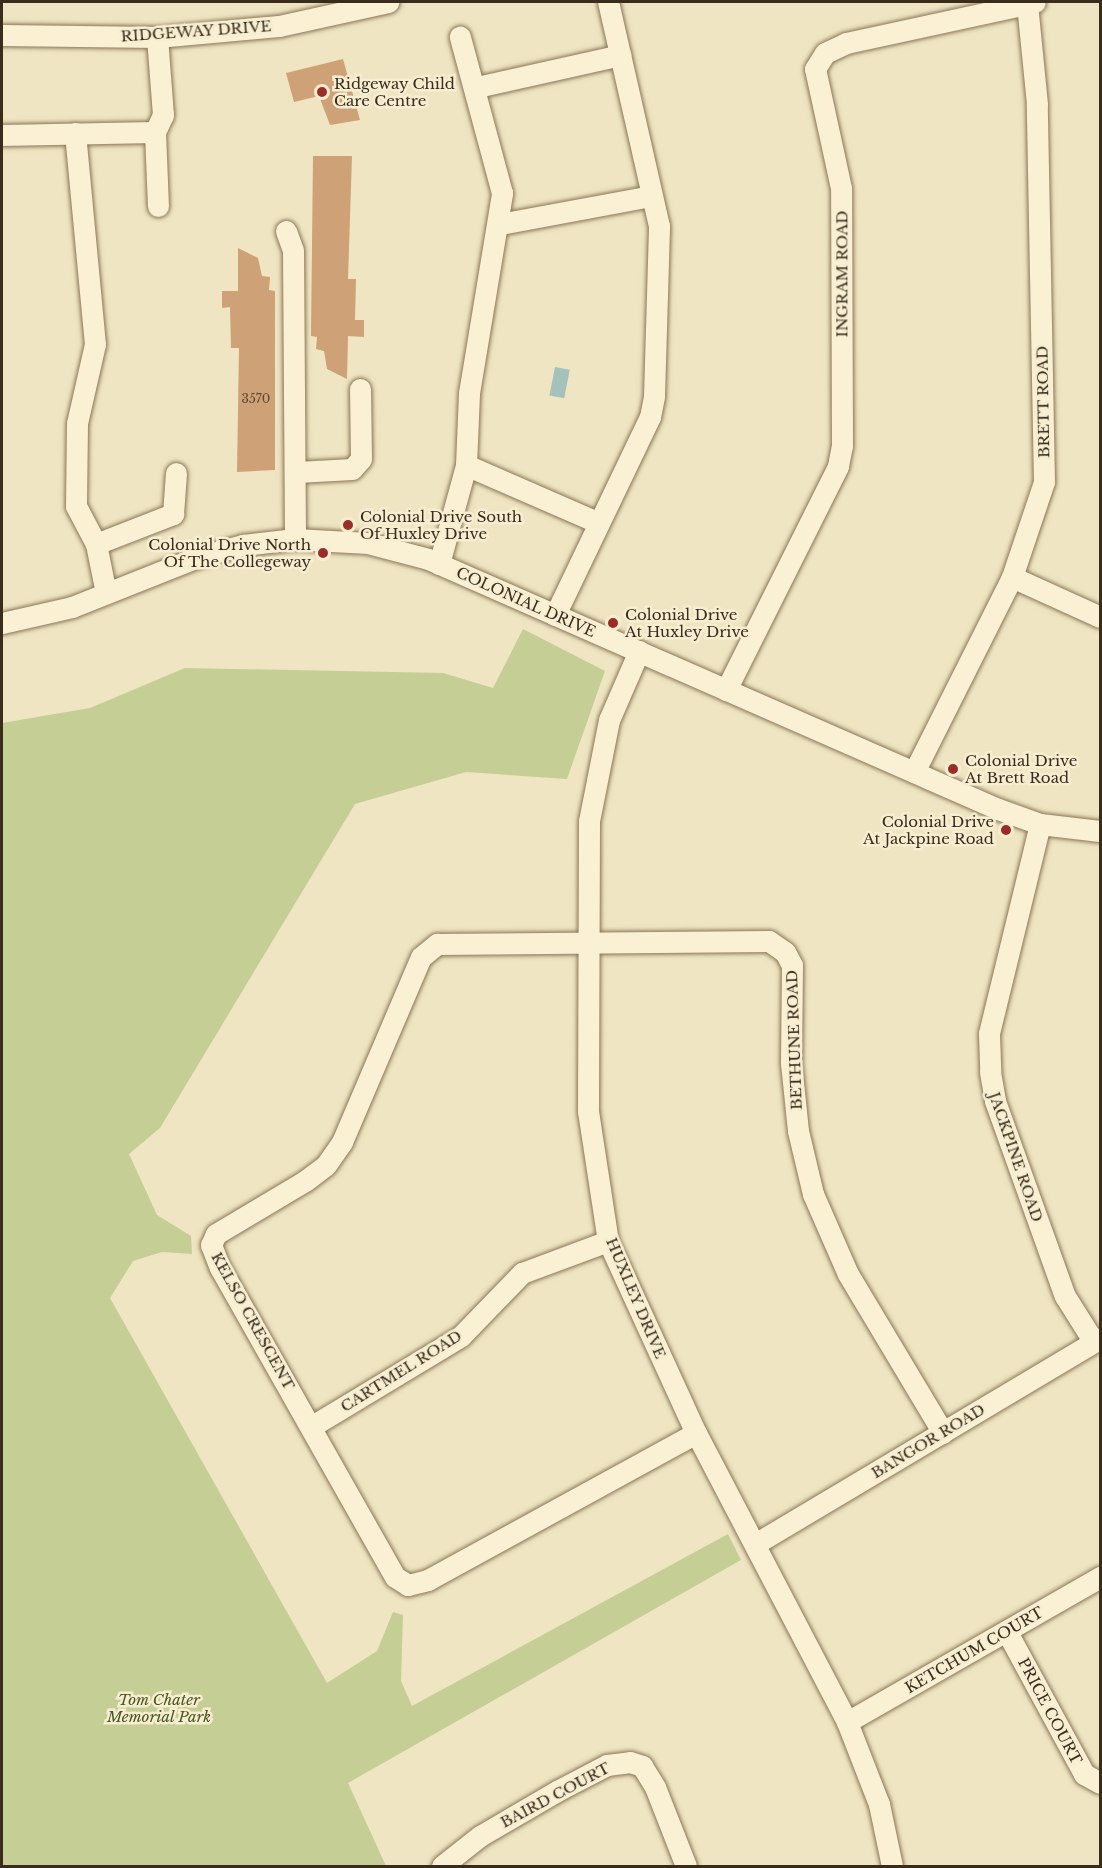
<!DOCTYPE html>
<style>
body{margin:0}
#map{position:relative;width:1102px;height:1868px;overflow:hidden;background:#efe5c2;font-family:"Libre Baskerville",serif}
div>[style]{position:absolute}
.green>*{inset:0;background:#c4ce95}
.water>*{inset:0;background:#a4c2bb;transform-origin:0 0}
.building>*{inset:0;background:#cfa176}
.roads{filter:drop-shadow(0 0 2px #8a7658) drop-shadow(0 0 2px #8a7658)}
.minor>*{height:21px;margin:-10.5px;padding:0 10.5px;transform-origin:10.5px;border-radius:10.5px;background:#faf1d5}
.dots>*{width:16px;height:16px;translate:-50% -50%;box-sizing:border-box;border:3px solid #f7eed1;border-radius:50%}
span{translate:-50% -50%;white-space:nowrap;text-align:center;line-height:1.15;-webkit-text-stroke:5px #f7eed1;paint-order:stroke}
.number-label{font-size:12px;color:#5e4933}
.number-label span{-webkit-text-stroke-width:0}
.street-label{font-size:15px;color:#392c1d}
.poi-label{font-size:15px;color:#392c1d}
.left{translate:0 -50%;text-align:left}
.right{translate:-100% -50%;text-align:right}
.park-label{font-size:15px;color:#465623;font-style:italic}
.frame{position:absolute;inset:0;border:3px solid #392c1d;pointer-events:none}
</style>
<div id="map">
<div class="green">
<i style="clip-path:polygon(523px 629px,605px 671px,567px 779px,466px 772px,355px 804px,160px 1128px,129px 1154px,157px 1215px,191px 1236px,192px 1254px,162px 1252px,133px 1261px,110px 1298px,327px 1683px,377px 1651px,393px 1612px,403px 1615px,401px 1681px,412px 1706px,728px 1534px,741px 1560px,348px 1783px,386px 1866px,2px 1866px,2px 723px,90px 708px,185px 668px,443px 673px,493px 688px)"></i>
</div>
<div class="water">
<i style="left:555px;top:367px;width:15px;height:29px;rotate:11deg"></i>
</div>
<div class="building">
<i style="clip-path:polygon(343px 59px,360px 120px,330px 125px,319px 96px,294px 102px,286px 73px)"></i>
<i style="clip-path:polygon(313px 156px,352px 156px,348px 279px,356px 279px,355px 320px,364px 320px,364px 337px,348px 336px,347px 379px,327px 369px,324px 351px,316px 349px,317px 337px,311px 336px)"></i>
<i style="clip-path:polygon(238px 248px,258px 258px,262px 276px,270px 277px,269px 290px,275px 291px,275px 470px,237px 472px,239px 348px,231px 348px,230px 307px,222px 308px,222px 291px,238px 291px)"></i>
</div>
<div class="roads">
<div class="minor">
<i style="left:2px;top:35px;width:155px;rotate:0.7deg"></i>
<i style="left:157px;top:37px;width:122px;rotate:-5.2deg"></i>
<i style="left:279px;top:26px;width:112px;rotate:-12.4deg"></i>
<i style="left:477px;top:87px;width:147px;rotate:-12.6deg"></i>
<i style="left:155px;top:132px;width:74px;rotate:87.7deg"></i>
<i style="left:75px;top:133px;width:212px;rotate:84.6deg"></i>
<i style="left:95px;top:344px;width:81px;rotate:102.8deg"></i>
<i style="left:77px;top:423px;width:83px;rotate:90.7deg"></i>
<i style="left:76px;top:506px;width:43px;rotate:62.2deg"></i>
<i style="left:96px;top:544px;width:50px;rotate:78.5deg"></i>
<i style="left:2px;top:135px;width:153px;rotate:-1.1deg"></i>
<i style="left:155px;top:132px;width:19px;rotate:-65deg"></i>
<i style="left:163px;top:115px;width:78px;rotate:-94.4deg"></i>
<i style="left:500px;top:224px;width:154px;rotate:-10.5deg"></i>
<i style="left:286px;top:231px;width:20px;rotate:70deg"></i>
<i style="left:293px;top:250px;width:289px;rotate:89.6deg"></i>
<i style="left:466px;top:465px;width:143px;rotate:23.5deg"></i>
<i style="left:297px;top:472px;width:55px;rotate:-3.1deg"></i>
<i style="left:352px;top:469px;width:13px;rotate:-48deg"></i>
<i style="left:361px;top:459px;width:70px;rotate:-90.8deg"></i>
<i style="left:96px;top:544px;width:83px;rotate:-21.3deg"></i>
<i style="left:173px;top:514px;width:41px;rotate:-85.8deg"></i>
<i style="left:439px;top:564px;width:103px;rotate:-74.7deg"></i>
<i style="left:466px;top:465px;width:72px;rotate:-87.6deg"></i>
<i style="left:469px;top:393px;width:203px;rotate:-80.6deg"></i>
<i style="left:502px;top:193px;width:162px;rotate:-105.1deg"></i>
<i style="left:1012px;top:577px;width:97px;rotate:24.4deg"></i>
<i style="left:555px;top:615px;width:220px;rotate:-64.4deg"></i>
<i style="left:650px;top:417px;width:21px;rotate:-79deg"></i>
<i style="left:654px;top:396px;width:170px;rotate:-88.3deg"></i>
<i style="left:659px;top:226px;width:230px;rotate:-102.8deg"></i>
<i style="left:2px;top:623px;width:72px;rotate:-12.9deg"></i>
<i style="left:72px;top:607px;width:132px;rotate:-21.7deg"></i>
<i style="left:195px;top:558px;width:50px;rotate:-15.2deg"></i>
<i style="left:243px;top:545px;width:52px;rotate:-6.6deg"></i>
<i style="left:295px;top:539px;width:73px;rotate:3.1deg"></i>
<i style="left:368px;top:543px;width:62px;rotate:14.9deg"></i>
<i style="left:428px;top:559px;width:622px;rotate:23.68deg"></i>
<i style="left:998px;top:809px;width:45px;rotate:19.7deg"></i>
<i style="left:1040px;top:824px;width:60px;rotate:6.7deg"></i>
<i style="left:639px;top:651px;width:75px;rotate:113.5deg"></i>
<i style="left:609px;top:720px;width:103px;rotate:101.2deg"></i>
<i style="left:589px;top:821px;width:290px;rotate:90.2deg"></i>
<i style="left:588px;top:1111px;width:132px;rotate:81.3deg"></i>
<i style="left:608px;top:1241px;width:211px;rotate:65.4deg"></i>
<i style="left:696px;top:1433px;width:326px;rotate:62.4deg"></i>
<i style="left:847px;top:1722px;width:88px;rotate:68.7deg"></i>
<i style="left:879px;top:1804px;width:63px;rotate:78.2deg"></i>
<i style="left:726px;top:690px;width:250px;rotate:-63.4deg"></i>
<i style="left:838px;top:466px;width:20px;rotate:-79deg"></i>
<i style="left:842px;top:446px;width:258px;rotate:-90.2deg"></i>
<i style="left:841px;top:188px;width:122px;rotate:-102.3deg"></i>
<i style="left:815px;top:69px;width:19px;rotate:-58deg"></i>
<i style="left:825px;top:53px;width:23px;rotate:-25deg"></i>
<i style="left:846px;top:43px;width:193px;rotate:-12.2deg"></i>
<i style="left:914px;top:772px;width:218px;rotate:-63.3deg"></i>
<i style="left:1012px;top:577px;width:100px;rotate:-71.4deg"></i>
<i style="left:1044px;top:482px;width:378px;rotate:-91.1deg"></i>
<i style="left:1037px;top:104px;width:101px;rotate:-95.7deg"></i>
<i style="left:1040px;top:824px;width:216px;rotate:103.7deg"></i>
<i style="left:989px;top:1034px;width:38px;rotate:88deg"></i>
<i style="left:990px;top:1072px;width:29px;rotate:80deg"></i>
<i style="left:995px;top:1101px;width:207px;rotate:70.3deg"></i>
<i style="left:1065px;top:1296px;width:51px;rotate:57.9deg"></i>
<i style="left:312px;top:1426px;width:174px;rotate:-31.1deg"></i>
<i style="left:461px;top:1336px;width:88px;rotate:-45.9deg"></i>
<i style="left:522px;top:1273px;width:92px;rotate:-20.4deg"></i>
<i style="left:696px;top:1433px;width:306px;rotate:151.3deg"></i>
<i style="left:428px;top:1580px;width:21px;rotate:166deg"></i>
<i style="left:408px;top:1585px;width:15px;rotate:-148deg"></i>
<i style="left:395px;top:1577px;width:355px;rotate:-119.5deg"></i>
<i style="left:220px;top:1268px;width:25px;rotate:-111deg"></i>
<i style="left:211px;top:1245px;width:12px;rotate:-66deg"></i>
<i style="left:216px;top:1234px;width:104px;rotate:-30.8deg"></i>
<i style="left:305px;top:1181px;width:26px;rotate:-37deg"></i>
<i style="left:326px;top:1165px;width:28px;rotate:-55deg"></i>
<i style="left:342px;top:1142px;width:201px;rotate:-66.9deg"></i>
<i style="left:421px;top:957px;width:21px;rotate:-39deg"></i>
<i style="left:437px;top:944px;width:332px;rotate:-0.5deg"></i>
<i style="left:769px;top:941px;width:19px;rotate:35deg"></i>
<i style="left:785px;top:952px;width:15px;rotate:62deg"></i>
<i style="left:792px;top:965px;width:98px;rotate:90.6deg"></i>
<i style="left:791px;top:1063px;width:68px;rotate:84.1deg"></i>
<i style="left:798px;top:1131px;width:65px;rotate:76.6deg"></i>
<i style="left:813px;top:1194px;width:87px;rotate:66.4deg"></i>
<i style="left:848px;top:1274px;width:185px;rotate:59.1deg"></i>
<i style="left:755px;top:1544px;width:402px;rotate:-30.8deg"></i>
<i style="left:1007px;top:1632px;width:162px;rotate:61.5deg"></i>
<i style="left:1084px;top:1774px;width:18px;rotate:29deg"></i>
<i style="left:847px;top:1722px;width:292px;rotate:-29.8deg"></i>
<i style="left:442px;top:1866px;width:48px;rotate:-38.3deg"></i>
<i style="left:480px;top:1836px;width:89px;rotate:-30.3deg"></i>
<i style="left:557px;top:1791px;width:56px;rotate:-27.5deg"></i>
<i style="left:607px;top:1765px;width:23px;rotate:-7deg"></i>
<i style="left:630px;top:1762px;width:13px;rotate:18deg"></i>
<i style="left:642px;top:1766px;width:25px;rotate:58deg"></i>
<i style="left:655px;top:1787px;width:85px;rotate:68.6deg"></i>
</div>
</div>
<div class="dots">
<i style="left:322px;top:92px;background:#9b2d26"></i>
<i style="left:348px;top:525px;background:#9b2d26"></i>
<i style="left:323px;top:553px;background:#9b2d26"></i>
<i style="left:613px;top:623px;background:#9b2d26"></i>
<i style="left:953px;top:769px;background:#9b2d26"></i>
<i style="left:1006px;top:830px;background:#9b2d26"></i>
</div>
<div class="number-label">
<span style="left:256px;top:399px">3570</span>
</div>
<div class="street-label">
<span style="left:196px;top:31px;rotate:-4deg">RIDGEWAY DRIVE</span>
<span style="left:842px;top:274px;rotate:-90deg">INGRAM ROAD</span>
<span style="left:1043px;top:402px;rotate:-91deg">BRETT ROAD</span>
<span style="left:526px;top:602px;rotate:24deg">COLONIAL DRIVE</span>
<span style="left:794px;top:1040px;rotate:-92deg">BETHUNE ROAD</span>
<span style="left:1016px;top:1157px;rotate:71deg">JACKPINE ROAD</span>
<span style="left:636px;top:1298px;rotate:67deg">HUXLEY DRIVE</span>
<span style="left:253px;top:1321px;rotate:61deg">KELSO CRESCENT</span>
<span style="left:401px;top:1371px;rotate:-32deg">CARTMEL ROAD</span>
<span style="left:928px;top:1441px;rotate:-31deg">BANGOR ROAD</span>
<span style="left:974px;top:1650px;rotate:-30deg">KETCHUM COURT</span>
<span style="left:1050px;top:1711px;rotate:62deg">PRICE COURT</span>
<span style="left:555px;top:1795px;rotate:-28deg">BAIRD COURT</span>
</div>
<div class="poi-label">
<span class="left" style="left:334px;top:92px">Ridgeway Child<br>Care Centre</span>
<span class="left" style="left:360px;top:525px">Colonial Drive South<br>Of Huxley Drive</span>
<span class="right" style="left:311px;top:553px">Colonial Drive North<br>Of The Collegeway</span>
<span class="left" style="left:625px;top:623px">Colonial Drive<br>At Huxley Drive</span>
<span class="left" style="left:965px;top:769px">Colonial Drive<br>At Brett Road</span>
<span class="right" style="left:994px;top:830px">Colonial Drive<br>At Jackpine Road</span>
</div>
<div class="park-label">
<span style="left:159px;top:1708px">Tom Chater<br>Memorial Park</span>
</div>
<div class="frame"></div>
</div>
